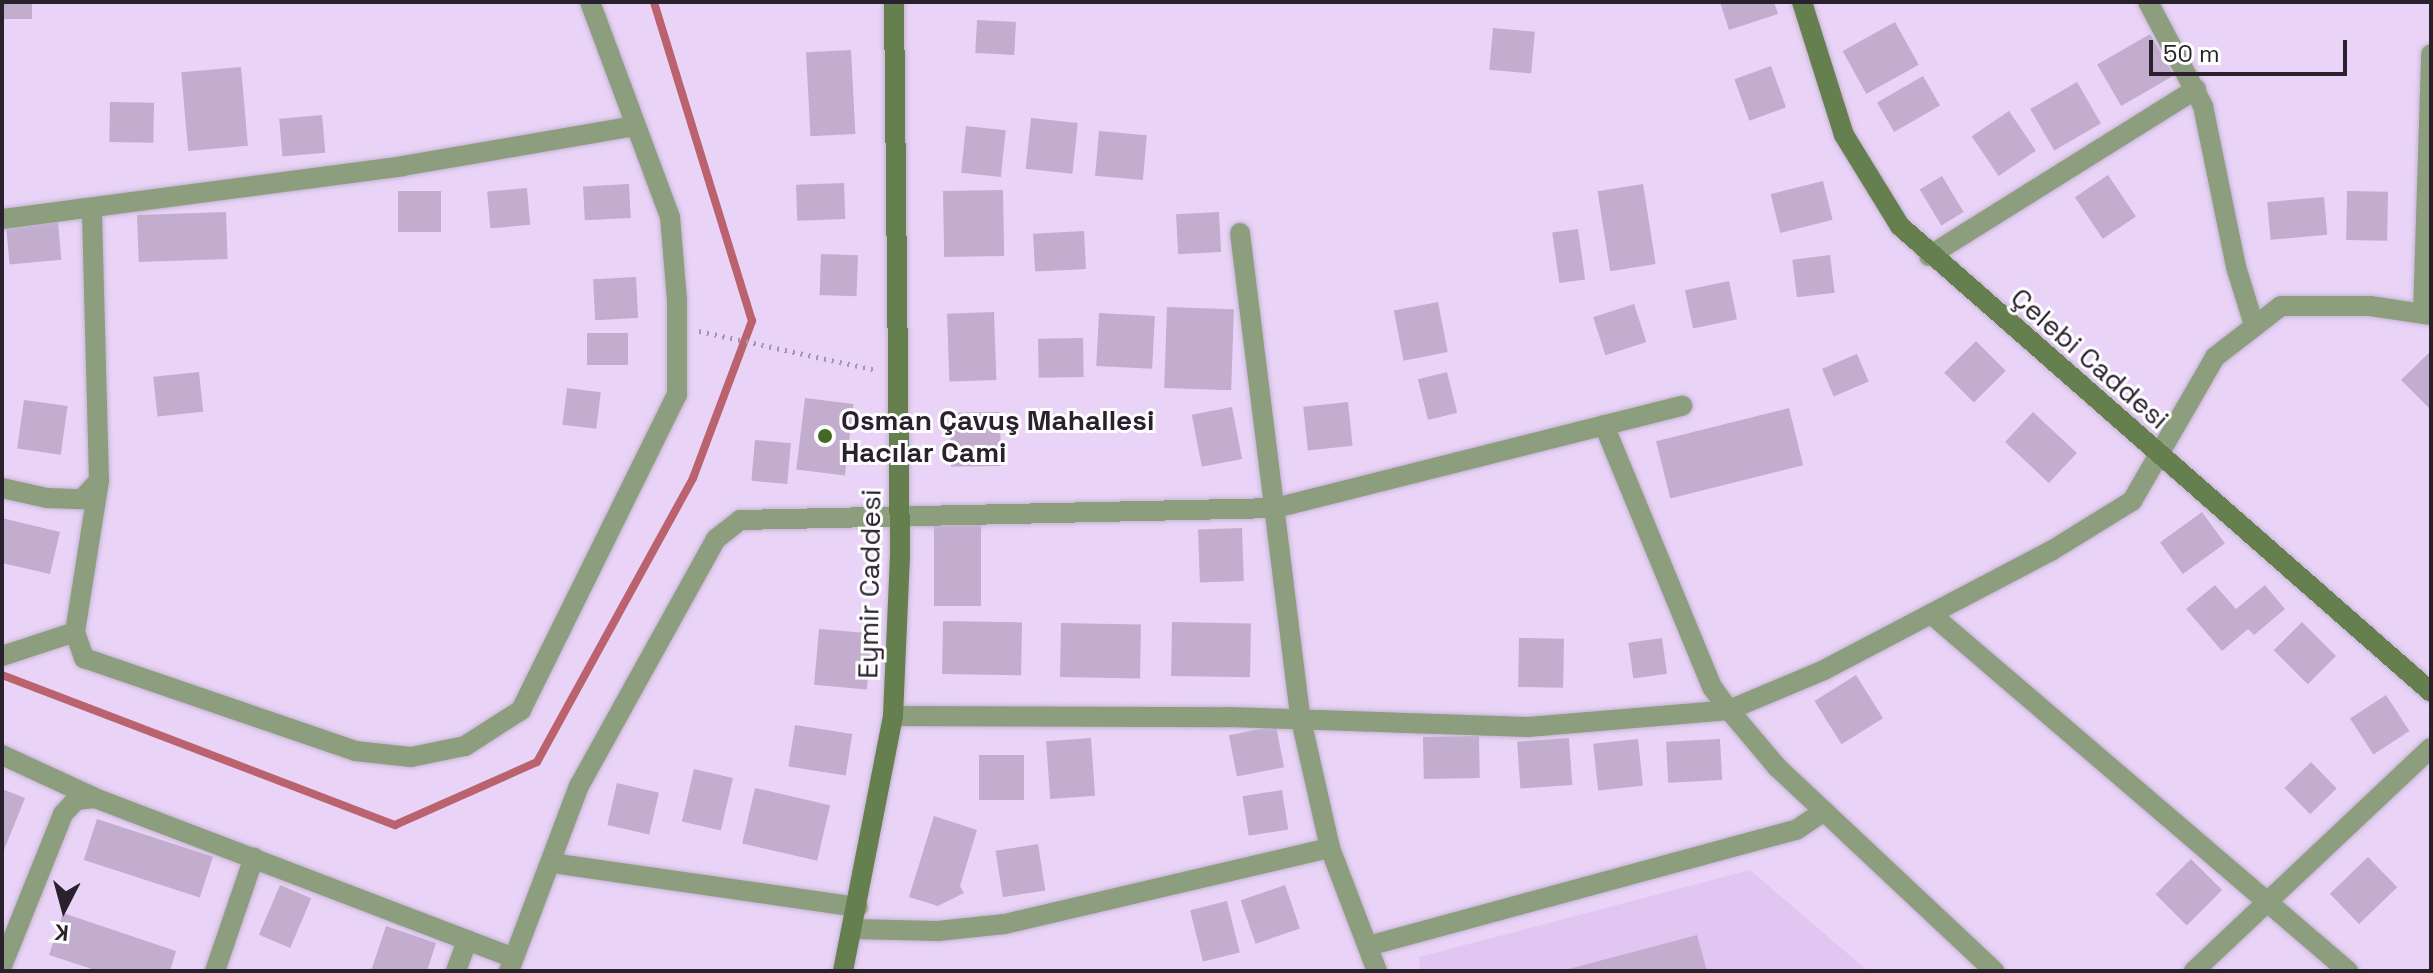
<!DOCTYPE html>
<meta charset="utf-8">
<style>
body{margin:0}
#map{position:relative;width:2433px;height:973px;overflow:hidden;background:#e9d4f7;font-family:"Space Grotesk",sans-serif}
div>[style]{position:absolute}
.built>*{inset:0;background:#e0c6f0}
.stream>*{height:8px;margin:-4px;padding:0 4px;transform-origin:4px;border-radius:4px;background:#bb626f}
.building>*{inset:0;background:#c2adcf;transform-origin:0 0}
.path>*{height:5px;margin-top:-2.5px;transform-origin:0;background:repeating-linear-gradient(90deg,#a494af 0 2px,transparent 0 8px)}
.roads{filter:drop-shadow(0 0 2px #c6b4d3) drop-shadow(0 0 2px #c6b4d3)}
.street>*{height:20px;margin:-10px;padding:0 10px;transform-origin:10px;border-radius:10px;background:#8c9e7e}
.secondary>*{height:20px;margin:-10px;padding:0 10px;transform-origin:10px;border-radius:10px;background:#657f4f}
.dots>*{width:22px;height:22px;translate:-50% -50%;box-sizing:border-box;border:4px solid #fefefe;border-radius:50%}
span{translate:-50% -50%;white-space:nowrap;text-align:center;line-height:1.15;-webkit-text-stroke:6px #fefefe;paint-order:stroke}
.street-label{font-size:28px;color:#29212e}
.poi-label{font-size:28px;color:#29212e;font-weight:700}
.left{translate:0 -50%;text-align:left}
.frame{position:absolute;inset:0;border:4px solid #29212e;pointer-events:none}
.north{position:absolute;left:24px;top:869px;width:80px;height:80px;-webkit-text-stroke:6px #fefefe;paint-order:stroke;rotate:186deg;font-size:22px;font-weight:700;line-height:32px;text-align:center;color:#29212e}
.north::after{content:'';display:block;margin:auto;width:28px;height:36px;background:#29212e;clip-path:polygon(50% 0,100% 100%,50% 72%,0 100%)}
.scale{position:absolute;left:2149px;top:40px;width:198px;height:36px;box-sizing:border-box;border:4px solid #29212e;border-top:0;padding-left:10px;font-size:24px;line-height:28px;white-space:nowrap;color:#29212e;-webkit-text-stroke:6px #fefefe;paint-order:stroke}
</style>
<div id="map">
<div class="built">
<i style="clip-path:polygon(1750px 870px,1868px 971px,1420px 971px,1419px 957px)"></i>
</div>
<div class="stream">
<i style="left:2px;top:675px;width:421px;rotate:20.9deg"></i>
<i style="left:395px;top:825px;width:155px;rotate:-23.9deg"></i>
<i style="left:537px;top:762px;width:324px;rotate:-61.2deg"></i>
<i style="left:693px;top:478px;width:168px;rotate:-69.4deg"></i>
<i style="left:752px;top:321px;width:334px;rotate:-107.1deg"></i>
</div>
<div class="building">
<i style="left:2px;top:2px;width:30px;height:17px"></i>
<i style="clip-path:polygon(1720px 2px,1774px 2px,1778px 14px,1729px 30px)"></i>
<i style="left:977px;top:20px;width:39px;height:33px;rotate:3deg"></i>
<i style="left:1895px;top:22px;width:49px;height:60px;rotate:61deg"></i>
<i style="left:1493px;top:28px;width:42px;height:42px;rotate:5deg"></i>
<i style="left:2150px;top:34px;width:48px;height:61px;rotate:60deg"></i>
<i style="left:851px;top:50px;width:84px;height:45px;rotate:87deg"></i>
<i style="left:1771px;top:66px;width:44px;height:39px;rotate:70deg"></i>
<i style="left:241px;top:67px;width:79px;height:60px;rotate:85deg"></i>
<i style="left:1923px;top:76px;width:34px;height:53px;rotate:60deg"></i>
<i style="left:2077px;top:82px;width:48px;height:54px;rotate:60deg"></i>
<i style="left:110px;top:102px;width:44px;height:40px;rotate:1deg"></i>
<i style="left:2009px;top:111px;width:48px;height:45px;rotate:56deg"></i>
<i style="left:322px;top:115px;width:38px;height:43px;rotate:85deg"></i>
<i style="left:1031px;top:118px;width:47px;height:51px;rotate:6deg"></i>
<i style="left:966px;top:126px;width:40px;height:47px;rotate:6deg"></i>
<i style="left:1099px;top:131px;width:48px;height:45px;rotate:5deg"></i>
<i style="left:2108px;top:175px;width:50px;height:40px;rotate:56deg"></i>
<i style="left:1942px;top:176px;width:42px;height:26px;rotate:59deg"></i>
<i style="left:1823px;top:181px;width:40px;height:54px;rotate:76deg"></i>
<i style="left:844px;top:183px;width:36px;height:48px;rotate:88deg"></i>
<i style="left:629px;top:184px;width:34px;height:46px;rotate:87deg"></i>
<i style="left:1643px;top:184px;width:81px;height:46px;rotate:81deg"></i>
<i style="left:527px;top:188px;width:37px;height:40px;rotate:85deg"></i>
<i style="left:1003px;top:190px;width:66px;height:60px;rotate:89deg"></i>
<i style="left:441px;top:191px;width:41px;height:43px;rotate:90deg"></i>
<i style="left:2347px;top:191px;width:41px;height:49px;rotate:1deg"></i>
<i style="left:2324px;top:197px;width:38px;height:57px;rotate:85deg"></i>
<i style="left:226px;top:212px;width:47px;height:89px;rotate:88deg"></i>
<i style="left:1219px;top:212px;width:40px;height:43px;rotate:87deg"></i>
<i style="left:58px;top:222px;width:38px;height:52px;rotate:85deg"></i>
<i style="left:1578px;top:229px;width:51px;height:26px;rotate:82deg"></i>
<i style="left:1084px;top:231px;width:38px;height:51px;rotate:87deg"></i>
<i style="left:821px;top:254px;width:37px;height:41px;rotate:2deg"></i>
<i style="left:1830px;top:255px;width:38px;height:38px;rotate:83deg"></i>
<i style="left:636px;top:277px;width:41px;height:43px;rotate:87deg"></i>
<i style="left:1729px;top:281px;width:39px;height:45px;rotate:78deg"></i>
<i style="left:1438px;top:302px;width:51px;height:45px;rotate:79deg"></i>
<i style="left:1634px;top:304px;width:40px;height:43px;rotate:72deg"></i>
<i style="left:1167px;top:307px;width:67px;height:81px;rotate:2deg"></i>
<i style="left:994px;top:312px;width:68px;height:47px;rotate:88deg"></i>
<i style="left:1099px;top:313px;width:56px;height:53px;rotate:3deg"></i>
<i style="left:587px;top:333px;width:41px;height:32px"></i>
<i style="left:1083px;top:338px;width:39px;height:45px;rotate:89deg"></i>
<i style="left:1976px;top:341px;width:42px;height:45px;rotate:45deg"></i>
<i style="clip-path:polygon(2431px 351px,2431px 410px,2401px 380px)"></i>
<i style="left:1857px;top:354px;width:30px;height:38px;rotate:67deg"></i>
<i style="left:199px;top:372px;width:40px;height:46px;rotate:84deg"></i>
<i style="left:1447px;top:372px;width:42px;height:30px;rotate:76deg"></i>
<i style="left:567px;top:388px;width:34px;height:37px;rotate:7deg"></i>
<i style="left:805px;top:398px;width:49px;height:72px;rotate:7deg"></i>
<i style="left:24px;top:400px;width:44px;height:49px;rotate:8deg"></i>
<i style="left:1348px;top:402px;width:44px;height:45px;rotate:84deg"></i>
<i style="left:1232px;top:407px;width:53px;height:41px;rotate:79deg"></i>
<i style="left:1789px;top:408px;width:59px;height:137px;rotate:76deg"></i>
<i style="left:1000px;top:412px;width:54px;height:50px;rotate:89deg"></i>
<i style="left:2033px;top:412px;width:60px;height:41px;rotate:43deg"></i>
<i style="left:755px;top:440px;width:36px;height:41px;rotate:5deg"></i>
<i style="left:2202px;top:512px;width:39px;height:52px;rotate:54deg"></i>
<i style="clip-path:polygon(2px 518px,60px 532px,50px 574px,2px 563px)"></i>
<i style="left:934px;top:518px;width:47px;height:88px"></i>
<i style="left:1242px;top:528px;width:53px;height:44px;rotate:88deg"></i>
<i style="clip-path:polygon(2215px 585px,2236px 609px,2265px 585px,2285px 609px,2254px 635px,2248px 629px,2222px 651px,2186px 609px)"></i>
<i style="left:943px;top:621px;width:79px;height:53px;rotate:1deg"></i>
<i style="left:1172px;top:622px;width:79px;height:54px;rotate:1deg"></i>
<i style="left:2302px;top:622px;width:48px;height:40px;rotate:45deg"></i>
<i style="left:1061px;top:623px;width:80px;height:54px;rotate:1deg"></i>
<i style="left:819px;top:629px;width:53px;height:56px;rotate:5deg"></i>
<i style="left:1519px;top:638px;width:45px;height:49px;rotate:1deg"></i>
<i style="left:1662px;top:638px;width:36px;height:34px;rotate:82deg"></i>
<i style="left:1856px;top:675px;width:51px;height:49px;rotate:58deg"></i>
<i style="left:2386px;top:695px;width:43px;height:43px;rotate:57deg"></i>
<i style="left:795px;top:725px;width:58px;height:42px;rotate:9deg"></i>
<i style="left:1276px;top:726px;width:42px;height:48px;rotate:79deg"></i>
<i style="left:1479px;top:736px;width:42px;height:56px;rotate:89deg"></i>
<i style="left:1091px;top:738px;width:58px;height:45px;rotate:86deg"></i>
<i style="left:1569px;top:738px;width:47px;height:52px;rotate:86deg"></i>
<i style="left:1638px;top:739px;width:47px;height:45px;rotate:84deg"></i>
<i style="left:1720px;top:739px;width:41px;height:54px;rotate:87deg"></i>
<i style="left:979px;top:755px;width:45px;height:45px"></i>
<i style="left:2311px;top:762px;width:37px;height:37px;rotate:46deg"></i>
<i style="left:694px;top:769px;width:40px;height:54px;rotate:13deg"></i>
<i style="left:617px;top:783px;width:43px;height:43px;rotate:13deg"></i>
<i style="left:755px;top:788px;width:77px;height:57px;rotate:13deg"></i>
<i style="clip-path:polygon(2px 789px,25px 798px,2px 855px)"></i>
<i style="left:1282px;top:790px;width:40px;height:40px;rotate:81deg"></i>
<i style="clip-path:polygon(934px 816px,977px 830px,960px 886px,964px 893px,938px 906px,909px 897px)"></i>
<i style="left:97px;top:819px;width:122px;height:43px;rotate:18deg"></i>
<i style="left:1038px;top:844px;width:47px;height:43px;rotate:81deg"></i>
<i style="left:2368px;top:857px;width:42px;height:53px;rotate:46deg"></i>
<i style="left:2191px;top:859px;width:44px;height:50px;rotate:45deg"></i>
<i style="left:280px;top:885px;width:34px;height:54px;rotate:23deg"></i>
<i style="left:1285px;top:885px;width:46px;height:47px;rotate:71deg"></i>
<i style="left:1227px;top:901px;width:53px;height:38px;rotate:76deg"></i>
<i style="clip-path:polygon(63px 913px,176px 951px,170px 971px,98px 971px,49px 955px)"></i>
<i style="clip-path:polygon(386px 926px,436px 943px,427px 971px,371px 971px)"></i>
<i style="clip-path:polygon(1697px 935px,1707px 971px,1565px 971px,1565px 970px)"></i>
</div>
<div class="path">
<i style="left:699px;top:331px;width:182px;rotate:12.4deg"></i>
</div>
<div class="roads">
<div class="street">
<i style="left:2148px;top:2px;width:118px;rotate:62.1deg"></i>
<i style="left:2203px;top:106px;width:164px;rotate:78.4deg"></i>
<i style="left:2236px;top:267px;width:58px;rotate:72.8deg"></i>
<i style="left:2px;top:219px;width:404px;rotate:-7.5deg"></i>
<i style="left:403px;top:166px;width:235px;rotate:-9.8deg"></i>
<i style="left:1240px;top:233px;width:491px;rotate:82.9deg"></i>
<i style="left:1301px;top:720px;width:131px;rotate:77.2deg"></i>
<i style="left:1330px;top:848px;width:132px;rotate:69.1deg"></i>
<i style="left:1929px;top:256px;width:315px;rotate:-32deg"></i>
<i style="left:2423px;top:314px;width:260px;rotate:-88.2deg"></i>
<i style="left:1604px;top:425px;width:283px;rotate:67.6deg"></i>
<i style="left:1712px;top:687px;width:29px;rotate:54deg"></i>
<i style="left:1729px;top:710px;width:75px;rotate:49.9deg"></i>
<i style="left:1777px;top:767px;width:298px;rotate:43.2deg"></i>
<i style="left:2px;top:488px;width:46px;rotate:12.5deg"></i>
<i style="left:47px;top:498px;width:35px;rotate:2deg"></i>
<i style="left:82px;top:499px;width:25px;rotate:-47deg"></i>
<i style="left:99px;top:481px;width:272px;rotate:-91.5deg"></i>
<i style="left:1931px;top:614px;width:549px;rotate:40.57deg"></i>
<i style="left:75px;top:632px;width:28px;rotate:71deg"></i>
<i style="left:84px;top:658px;width:287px;rotate:18.9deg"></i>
<i style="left:355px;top:751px;width:56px;rotate:6.1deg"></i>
<i style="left:411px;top:757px;width:55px;rotate:-11.5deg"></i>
<i style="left:465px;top:746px;width:67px;rotate:-32.7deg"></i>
<i style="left:521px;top:710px;width:352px;rotate:-63.7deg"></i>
<i style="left:677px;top:395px;width:95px;rotate:-90deg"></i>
<i style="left:677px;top:300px;width:83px;rotate:-94.8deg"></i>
<i style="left:670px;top:217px;width:229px;rotate:-110.4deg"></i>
<i style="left:2px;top:656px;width:77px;rotate:-18.2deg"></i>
<i style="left:75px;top:632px;width:153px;rotate:-81deg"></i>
<i style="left:893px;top:716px;width:336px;rotate:0.2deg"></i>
<i style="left:1229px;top:717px;width:299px;rotate:1.9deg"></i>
<i style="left:1528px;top:727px;width:202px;rotate:-4.8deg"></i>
<i style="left:1729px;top:710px;width:103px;rotate:-22.8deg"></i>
<i style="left:1824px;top:670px;width:256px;rotate:-27.7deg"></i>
<i style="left:2051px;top:551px;width:95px;rotate:-31.7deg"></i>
<i style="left:2132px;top:501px;width:166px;rotate:-60deg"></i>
<i style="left:2215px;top:357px;width:83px;rotate:-37.7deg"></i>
<i style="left:2281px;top:306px;width:89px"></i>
<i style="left:2370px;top:306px;width:62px;rotate:8.4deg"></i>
<i style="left:2px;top:755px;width:100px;rotate:24.8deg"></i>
<i style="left:552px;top:863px;width:309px;rotate:8.2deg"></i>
<i style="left:853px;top:929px;width:85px;rotate:1.3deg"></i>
<i style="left:938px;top:931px;width:67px;rotate:-6deg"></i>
<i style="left:1005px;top:924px;width:334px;rotate:-13.2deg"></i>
<i style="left:1368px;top:946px;width:443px;rotate:-15.2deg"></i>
<i style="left:1796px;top:830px;width:34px;rotate:-34deg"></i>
<i style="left:2px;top:966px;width:164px;rotate:-68.1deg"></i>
<i style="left:63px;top:814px;width:19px;rotate:-47deg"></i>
<i style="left:76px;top:800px;width:19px;rotate:-6deg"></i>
<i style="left:95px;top:798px;width:448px;rotate:20.9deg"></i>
<i style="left:215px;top:971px;width:120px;rotate:-71.1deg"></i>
<i style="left:456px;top:971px;width:33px;rotate:-70deg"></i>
<i style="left:509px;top:971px;width:198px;rotate:-69.3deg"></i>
<i style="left:579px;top:786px;width:282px;rotate:-61deg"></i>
<i style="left:716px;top:539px;width:31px;rotate:-38deg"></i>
<i style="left:740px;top:520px;width:535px;rotate:-1.28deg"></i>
<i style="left:1275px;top:508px;width:420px;rotate:-14.1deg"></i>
<i style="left:2194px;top:971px;width:325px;rotate:-43.3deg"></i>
</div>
<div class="secondary">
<i style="left:1802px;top:2px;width:139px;rotate:72.5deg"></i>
<i style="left:1844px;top:135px;width:107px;rotate:58.4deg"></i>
<i style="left:1900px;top:226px;width:706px;rotate:41.27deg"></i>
<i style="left:843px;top:971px;width:260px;rotate:-78.9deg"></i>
<i style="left:893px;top:716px;width:158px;rotate:-87.5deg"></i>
<i style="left:900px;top:558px;width:556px;rotate:-90.62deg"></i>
</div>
</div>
<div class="dots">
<i style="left:825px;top:436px;background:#456922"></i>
</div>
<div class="street-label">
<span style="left:2090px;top:358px;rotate:41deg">Çelebi Caddesi</span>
<span style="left:869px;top:584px;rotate:-89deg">Eymir Caddesi</span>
</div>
<div class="poi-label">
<span class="left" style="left:841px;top:436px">Osman Çavuş Mahallesi<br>Hacılar Cami</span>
</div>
<div class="frame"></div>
<div class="north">K</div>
<div class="scale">50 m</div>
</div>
